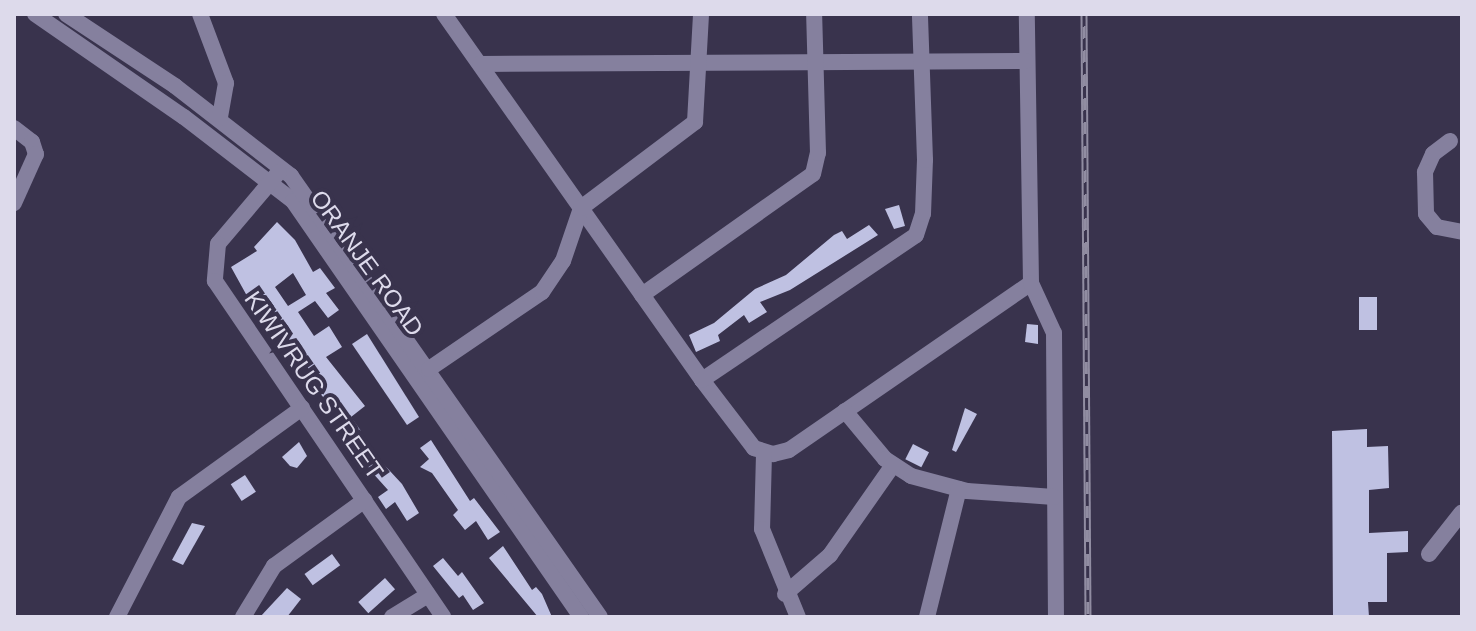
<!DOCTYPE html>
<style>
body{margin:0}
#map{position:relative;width:1476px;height:631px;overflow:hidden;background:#39334d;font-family:Helvetica,sans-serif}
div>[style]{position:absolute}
.building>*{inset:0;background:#bfc1e2;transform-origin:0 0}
.minor>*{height:16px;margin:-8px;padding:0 8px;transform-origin:8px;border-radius:8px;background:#85809e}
.rail>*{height:7px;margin-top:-3.5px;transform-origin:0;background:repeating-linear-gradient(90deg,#39334d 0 12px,#918da2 0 24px);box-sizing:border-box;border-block:2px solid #918da2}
span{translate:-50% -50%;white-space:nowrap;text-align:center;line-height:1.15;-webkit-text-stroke:8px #39334d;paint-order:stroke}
.street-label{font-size:24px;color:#dddaeb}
.frame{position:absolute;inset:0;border:16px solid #dddaeb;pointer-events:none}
</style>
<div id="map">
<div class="building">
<i style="clip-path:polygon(899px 205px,905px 226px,894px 229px,885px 209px)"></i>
<i style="clip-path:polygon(evenodd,277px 222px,295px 240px,313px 272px,320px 268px,335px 288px,326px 293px,339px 310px,328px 318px,315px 301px,298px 312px,314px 336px,329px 326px,342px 347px,326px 357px,365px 406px,351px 417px,361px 431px,350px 439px,340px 425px,344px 422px,308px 379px,313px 375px,292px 344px,287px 348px,258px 300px,252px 305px,231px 267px,257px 251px,254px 247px,277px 222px,293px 273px,306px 295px,288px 306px,275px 287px,293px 273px)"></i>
<i style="clip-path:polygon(869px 225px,878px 235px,790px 290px,760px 302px,767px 312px,749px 323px,744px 315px,718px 335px,720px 341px,696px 352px,689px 335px,714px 323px,755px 289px,786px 275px,834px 235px,842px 231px,847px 239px)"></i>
<i style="left:1359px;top:297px;width:18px;height:33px"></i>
<i style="clip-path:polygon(1027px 324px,1038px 325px,1038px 344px,1025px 342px)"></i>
<i style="clip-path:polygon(367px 334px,419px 417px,407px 425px,352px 344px)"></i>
<i style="clip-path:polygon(965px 408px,977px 414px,956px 452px,952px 450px)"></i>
<i style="clip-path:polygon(1367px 429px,1367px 447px,1388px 446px,1389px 488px,1369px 490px,1369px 533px,1408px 531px,1408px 552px,1387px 553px,1387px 602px,1368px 602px,1369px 617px,1333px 617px,1332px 431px)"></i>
<i style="clip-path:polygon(431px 440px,470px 501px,474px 498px,500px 532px,488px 540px,476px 521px,465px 530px,453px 515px,458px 510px,432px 473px,420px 467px,429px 459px,420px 448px)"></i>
<i style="clip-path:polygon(299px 442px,307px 456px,297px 468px,290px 466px,282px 457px)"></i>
<i style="clip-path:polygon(363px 442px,402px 484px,419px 513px,407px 521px,395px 502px,386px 509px,378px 497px,388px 490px,352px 450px)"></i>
<i style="left:913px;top:444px;width:18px;height:17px;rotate:27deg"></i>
<i style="left:245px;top:475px;width:20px;height:17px;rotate:57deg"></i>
<i style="clip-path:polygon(192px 523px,205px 526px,183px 565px,172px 560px)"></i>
<i style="clip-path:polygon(503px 546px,532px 590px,536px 587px,542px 594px,552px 617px,538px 617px,489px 558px)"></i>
<i style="left:332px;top:554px;width:14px;height:34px;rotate:54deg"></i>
<i style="clip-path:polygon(443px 558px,458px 576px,462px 572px,484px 603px,473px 610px,463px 595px,459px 598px,433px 566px)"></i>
<i style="left:385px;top:578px;width:15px;height:36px;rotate:48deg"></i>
<i style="clip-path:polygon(287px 588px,301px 599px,287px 617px,260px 617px)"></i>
</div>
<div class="minor">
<i style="left:35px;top:14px;width:181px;rotate:34.7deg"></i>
<i style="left:184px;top:117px;width:138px;rotate:37.6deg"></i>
<i style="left:293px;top:201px;width:506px;rotate:55.3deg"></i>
<i style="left:66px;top:14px;width:131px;rotate:33.4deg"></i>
<i style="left:175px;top:86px;width:147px;rotate:37.8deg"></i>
<i style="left:291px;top:176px;width:538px;rotate:54.98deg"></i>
<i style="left:200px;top:14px;width:74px;rotate:69.4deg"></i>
<i style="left:226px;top:83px;width:36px;rotate:100deg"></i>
<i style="left:444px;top:14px;width:448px;rotate:54.8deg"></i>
<i style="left:702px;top:380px;width:86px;rotate:52.6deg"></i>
<i style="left:754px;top:448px;width:20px;rotate:18deg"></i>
<i style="left:773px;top:454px;width:16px;rotate:-14deg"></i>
<i style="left:789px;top:450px;width:294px;rotate:-34.6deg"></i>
<i style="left:1031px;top:283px;width:269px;rotate:-90.9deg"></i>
<i style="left:480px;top:64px;width:546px;rotate:-0.31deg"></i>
<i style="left:14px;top:128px;width:23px;rotate:38deg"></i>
<i style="left:32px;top:142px;width:13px;rotate:72deg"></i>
<i style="left:36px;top:154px;width:54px;rotate:114.2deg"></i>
<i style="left:1450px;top:141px;width:21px;rotate:143deg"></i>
<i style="left:1433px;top:154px;width:20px;rotate:114deg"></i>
<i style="left:1425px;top:172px;width:42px;rotate:88.6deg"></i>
<i style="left:1426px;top:214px;width:17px;rotate:50deg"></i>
<i style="left:1437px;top:227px;width:25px;rotate:11deg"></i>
<i style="left:279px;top:172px;width:94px;rotate:130.3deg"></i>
<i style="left:218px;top:244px;width:37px;rotate:95deg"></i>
<i style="left:215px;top:281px;width:406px;rotate:55.8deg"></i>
<i style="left:1031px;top:283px;width:55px;rotate:65.3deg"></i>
<i style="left:1054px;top:333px;width:284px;rotate:89.6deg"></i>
<i style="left:642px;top:295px;width:209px;rotate:-35.3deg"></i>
<i style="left:813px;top:174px;width:22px;rotate:-77deg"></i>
<i style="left:818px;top:153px;width:139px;rotate:-91.6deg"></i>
<i style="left:429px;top:369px;width:137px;rotate:-34.3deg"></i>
<i style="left:542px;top:292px;width:37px;rotate:-56deg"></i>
<i style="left:563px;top:261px;width:56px;rotate:-71.2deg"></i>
<i style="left:581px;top:208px;width:143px;rotate:-37deg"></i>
<i style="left:695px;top:122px;width:108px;rotate:-86.8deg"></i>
<i style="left:702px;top:380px;width:258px;rotate:-34.1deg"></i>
<i style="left:916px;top:235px;width:22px;rotate:-72deg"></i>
<i style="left:923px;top:214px;width:54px;rotate:-87.9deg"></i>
<i style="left:925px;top:160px;width:146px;rotate:-92deg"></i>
<i style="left:845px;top:411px;width:62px;rotate:50.2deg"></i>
<i style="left:885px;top:459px;width:31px;rotate:33deg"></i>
<i style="left:911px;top:476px;width:58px;rotate:15deg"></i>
<i style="left:967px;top:491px;width:87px;rotate:3.9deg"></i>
<i style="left:764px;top:454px;width:75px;rotate:91.5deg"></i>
<i style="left:762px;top:529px;width:95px;rotate:67.8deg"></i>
<i style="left:1429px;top:554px;width:53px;rotate:-51.8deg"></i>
<i style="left:785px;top:594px;width:60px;rotate:-40.9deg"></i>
<i style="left:830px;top:555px;width:110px;rotate:-55deg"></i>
<i style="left:117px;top:617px;width:135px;rotate:-62.7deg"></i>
<i style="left:179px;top:497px;width:152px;rotate:-35.9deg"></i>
<i style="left:243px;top:617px;width:60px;rotate:-58.7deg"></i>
<i style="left:274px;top:566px;width:112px;rotate:-36deg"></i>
<i style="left:392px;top:617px;width:42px;rotate:-31.4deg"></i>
<i style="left:927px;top:617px;width:132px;rotate:-76deg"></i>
</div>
<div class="rail">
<i style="left:1084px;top:14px;width:603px;rotate:89.62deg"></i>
</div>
<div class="street-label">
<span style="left:367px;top:263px;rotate:54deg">ORANJE ROAD</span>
<span style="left:314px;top:385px;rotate:55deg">KIWIVRUG STREET</span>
</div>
<div class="frame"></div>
</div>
